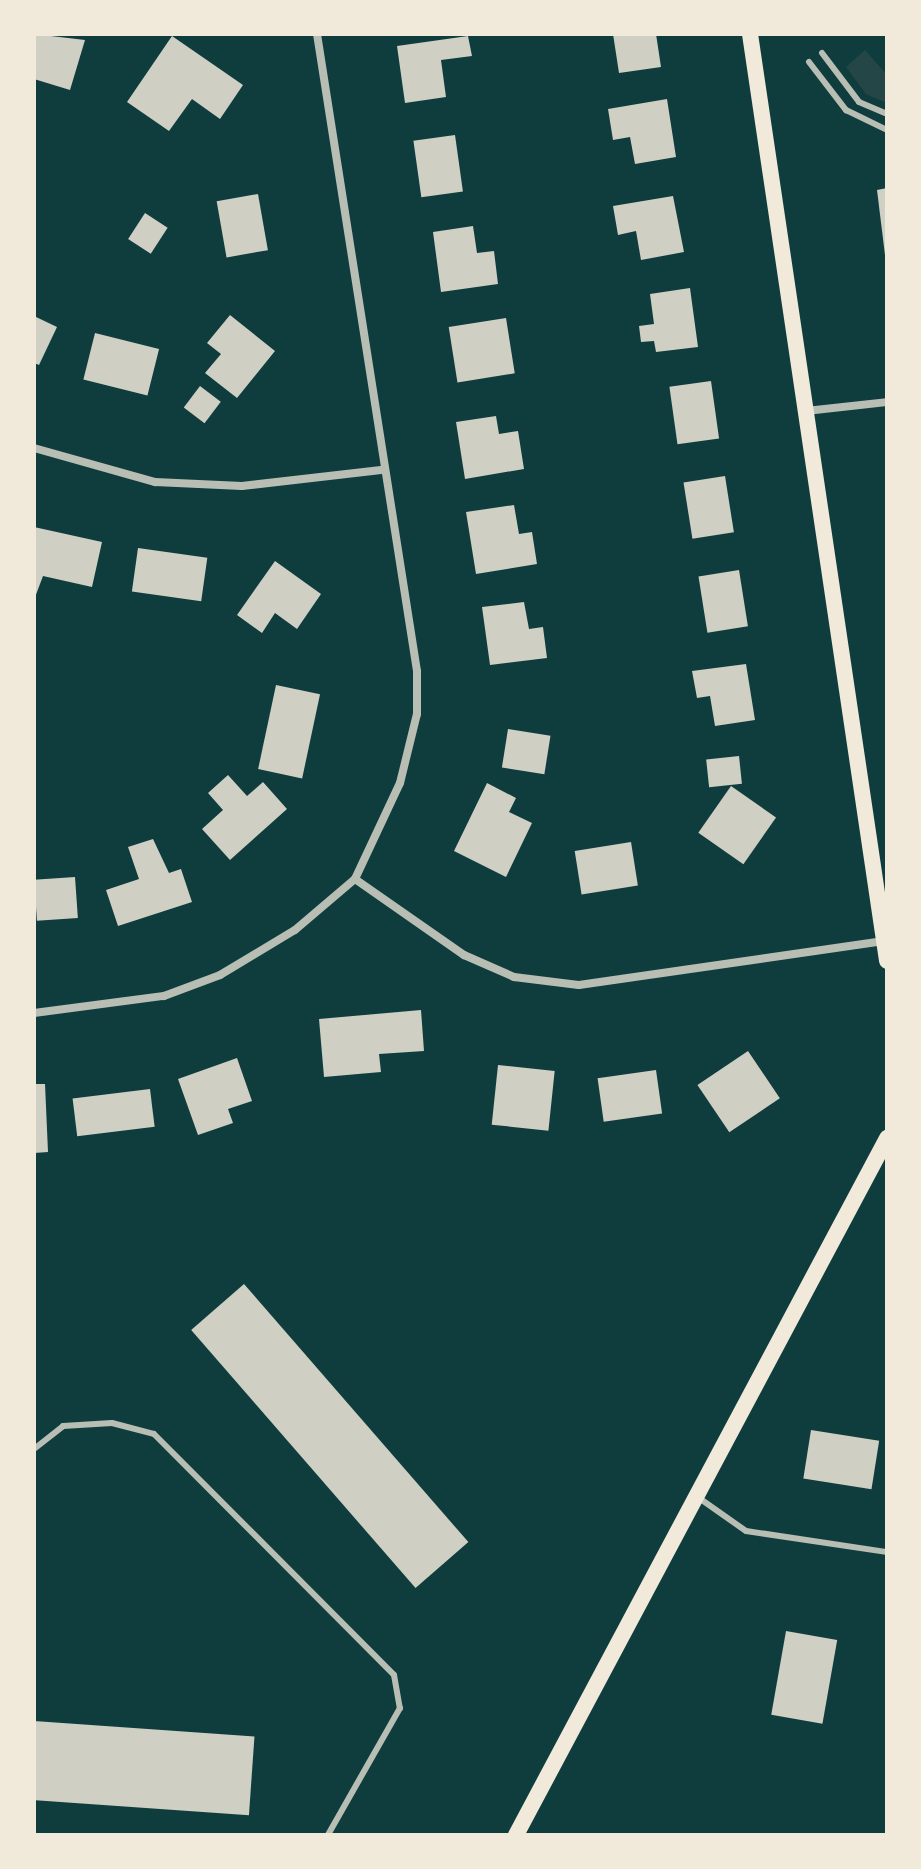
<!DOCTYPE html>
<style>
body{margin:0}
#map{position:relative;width:921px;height:1869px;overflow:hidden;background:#0f3d3e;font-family:"PT Sans",sans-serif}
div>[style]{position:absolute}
.green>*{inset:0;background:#244646}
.building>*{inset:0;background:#cfcfc3;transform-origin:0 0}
.service>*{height:6px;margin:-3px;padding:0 3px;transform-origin:3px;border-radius:3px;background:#b8beb3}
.minor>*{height:8px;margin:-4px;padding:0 4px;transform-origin:4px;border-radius:4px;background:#b8beb3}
.secondary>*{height:16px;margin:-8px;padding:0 8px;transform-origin:8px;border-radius:8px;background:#f1e9da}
span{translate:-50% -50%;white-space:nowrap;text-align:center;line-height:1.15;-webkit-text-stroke:7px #f1e9da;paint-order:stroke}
.frame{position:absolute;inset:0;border:36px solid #f1e9da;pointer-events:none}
</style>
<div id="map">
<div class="green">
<i style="clip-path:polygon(865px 50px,887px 75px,887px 103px,866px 94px,846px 67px)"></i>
</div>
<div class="building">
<i style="clip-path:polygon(34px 34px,85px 40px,70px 90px,34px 79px)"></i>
<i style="clip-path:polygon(613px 34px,656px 34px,661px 67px,619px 73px)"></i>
<i style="clip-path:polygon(172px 36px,243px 85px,220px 119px,192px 99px,169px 131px,127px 102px)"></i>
<i style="clip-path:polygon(468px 36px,472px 56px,441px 60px,446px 97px,405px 103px,397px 46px)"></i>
<i style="clip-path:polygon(667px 99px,676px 157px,635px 164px,630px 137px,613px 140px,608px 109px)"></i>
<i style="left:455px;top:135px;width:57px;height:42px;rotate:82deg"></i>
<i style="clip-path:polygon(887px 188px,887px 255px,885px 255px,877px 190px)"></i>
<i style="left:258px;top:194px;width:57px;height:42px;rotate:80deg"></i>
<i style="clip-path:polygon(673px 196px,684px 252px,641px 260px,636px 231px,618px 235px,613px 206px)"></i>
<i style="left:145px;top:213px;width:27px;height:31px;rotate:33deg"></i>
<i style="clip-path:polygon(473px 226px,477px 253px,494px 251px,498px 284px,441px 292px,433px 232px)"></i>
<i style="clip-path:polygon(690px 288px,698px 347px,656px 352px,654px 341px,641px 342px,639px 326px,654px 324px,650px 294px)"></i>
<i style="clip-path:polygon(230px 315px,275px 351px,237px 398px,205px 373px,221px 354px,207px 343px)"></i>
<i style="clip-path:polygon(34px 316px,57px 327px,39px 365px,34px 363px)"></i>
<i style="left:506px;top:318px;width:56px;height:58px;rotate:81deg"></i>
<i style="left:95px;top:333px;width:66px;height:48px;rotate:14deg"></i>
<i style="left:711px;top:381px;width:58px;height:42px;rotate:82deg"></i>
<i style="left:200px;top:386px;width:26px;height:27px;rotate:37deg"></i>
<i style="clip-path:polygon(496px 416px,499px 434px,518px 431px,524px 469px,465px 479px,456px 422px)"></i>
<i style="left:725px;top:476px;width:57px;height:42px;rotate:81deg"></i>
<i style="clip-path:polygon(514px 505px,519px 534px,532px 532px,537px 564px,476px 574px,466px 512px)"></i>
<i style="clip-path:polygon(34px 527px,102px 542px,92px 587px,43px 576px,34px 600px)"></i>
<i style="left:138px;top:548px;width:70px;height:44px;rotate:8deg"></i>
<i style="clip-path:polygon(275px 561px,321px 594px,297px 629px,275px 613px,262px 633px,237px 615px)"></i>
<i style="left:739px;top:570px;width:57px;height:41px;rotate:81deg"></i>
<i style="clip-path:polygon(524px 602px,529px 629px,543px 627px,547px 658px,490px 665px,482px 607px)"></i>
<i style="clip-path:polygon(746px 664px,755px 720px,715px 726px,710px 696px,697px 698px,692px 671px)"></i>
<i style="left:276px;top:685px;width:45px;height:86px;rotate:12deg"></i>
<i style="left:508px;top:729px;width:43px;height:39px;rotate:9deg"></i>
<i style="left:739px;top:756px;width:28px;height:33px;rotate:84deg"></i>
<i style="clip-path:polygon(228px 775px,247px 796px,263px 782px,287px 809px,230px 860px,202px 829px,223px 810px,208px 793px)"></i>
<i style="clip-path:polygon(487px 783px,516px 798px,509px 812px,532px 823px,506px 877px,454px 851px)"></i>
<i style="left:731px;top:786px;width:55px;height:57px;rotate:35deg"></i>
<i style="clip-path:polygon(153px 839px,169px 873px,181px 869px,192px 902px,118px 926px,106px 890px,139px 879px,128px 847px)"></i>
<i style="left:631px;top:842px;width:44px;height:57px;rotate:81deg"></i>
<i style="left:75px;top:877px;width:41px;height:41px;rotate:86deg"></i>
<i style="clip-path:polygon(421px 1010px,424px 1051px,379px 1054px,381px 1072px,324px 1077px,319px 1019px)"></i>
<i style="left:748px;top:1051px;width:57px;height:61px;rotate:56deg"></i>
<i style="clip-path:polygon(237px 1058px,252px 1101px,228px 1109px,233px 1123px,198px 1135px,178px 1079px)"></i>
<i style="left:498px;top:1065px;width:57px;height:60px;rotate:6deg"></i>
<i style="left:656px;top:1070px;width:44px;height:59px;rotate:82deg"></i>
<i style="clip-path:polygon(34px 1084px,45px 1084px,48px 1152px,34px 1153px)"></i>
<i style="left:150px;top:1089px;width:38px;height:78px;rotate:83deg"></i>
<i style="left:244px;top:1284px;width:342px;height:70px;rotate:49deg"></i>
<i style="left:811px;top:1430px;width:69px;height:49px;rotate:9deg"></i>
<i style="left:786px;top:1631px;width:52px;height:85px;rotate:10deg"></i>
<i style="left:34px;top:1721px;width:221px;height:79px;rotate:4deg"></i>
</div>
<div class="service">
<i style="left:822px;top:53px;width:61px;rotate:52.9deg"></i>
<i style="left:859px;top:102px;width:30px;rotate:23deg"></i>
<i style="left:809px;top:62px;width:61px;rotate:52.4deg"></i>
<i style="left:846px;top:110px;width:46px;rotate:26deg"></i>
<i style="left:34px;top:1449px;width:37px;rotate:-38deg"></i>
<i style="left:63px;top:1426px;width:49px;rotate:-3.5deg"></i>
<i style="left:112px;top:1423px;width:43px;rotate:14.7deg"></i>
<i style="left:154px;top:1434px;width:340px;rotate:45.1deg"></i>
<i style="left:394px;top:1675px;width:34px;rotate:80deg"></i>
<i style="left:400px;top:1708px;width:146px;rotate:119.6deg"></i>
<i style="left:699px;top:1498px;width:57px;rotate:35.1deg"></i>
<i style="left:746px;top:1531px;width:143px;rotate:8.5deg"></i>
</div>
<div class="minor">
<i style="left:806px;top:411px;width:81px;rotate:-6.3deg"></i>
<i style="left:34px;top:448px;width:126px;rotate:15.7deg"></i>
<i style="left:155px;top:482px;width:87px;rotate:2.6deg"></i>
<i style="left:242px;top:486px;width:140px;rotate:-6.6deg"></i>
<i style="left:355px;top:879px;width:133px;rotate:34.9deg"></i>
<i style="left:464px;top:955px;width:55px;rotate:23.7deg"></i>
<i style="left:514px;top:977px;width:65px;rotate:7deg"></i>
<i style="left:579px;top:985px;width:308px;rotate:-8.2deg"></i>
<i style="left:34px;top:1013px;width:131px;rotate:-7.5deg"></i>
<i style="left:164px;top:996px;width:60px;rotate:-20.6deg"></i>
<i style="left:220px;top:975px;width:87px;rotate:-31deg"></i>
<i style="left:295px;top:930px;width:79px;rotate:-40.4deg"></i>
<i style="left:355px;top:879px;width:106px;rotate:-64.9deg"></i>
<i style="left:400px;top:783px;width:71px;rotate:-76.2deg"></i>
<i style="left:417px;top:714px;width:43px;rotate:-90deg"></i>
<i style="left:417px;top:671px;width:645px;rotate:-98.92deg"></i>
</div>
<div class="secondary">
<i style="left:750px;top:34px;width:937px;rotate:81.59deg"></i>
<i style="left:516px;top:1835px;width:790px;rotate:-61.97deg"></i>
</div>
<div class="frame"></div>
</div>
